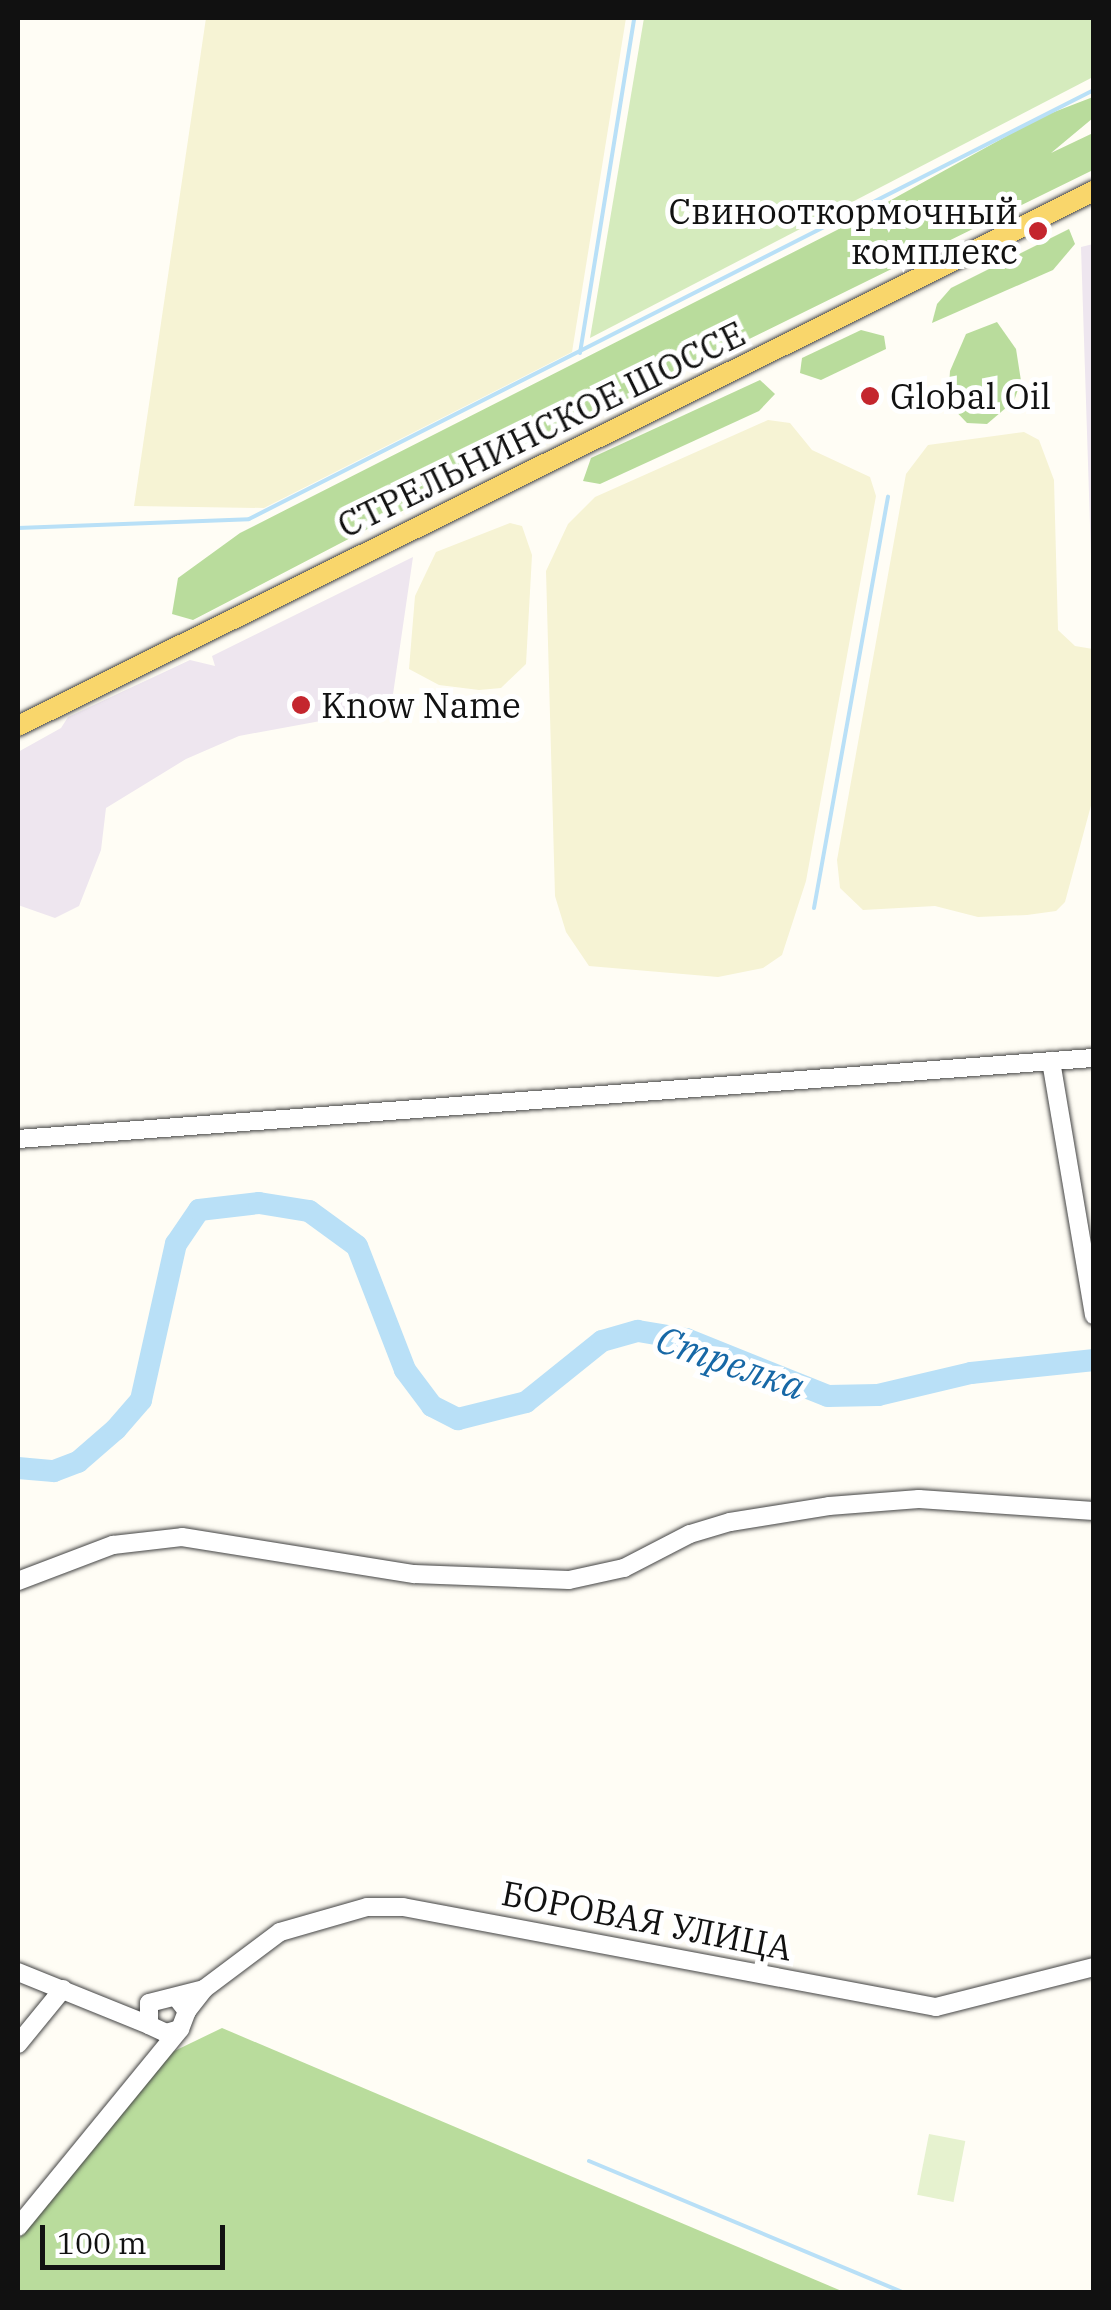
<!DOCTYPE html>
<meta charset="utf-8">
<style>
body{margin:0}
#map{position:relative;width:1111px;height:2310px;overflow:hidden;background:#fffdf5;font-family:"IBM Plex Serif",serif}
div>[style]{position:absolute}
.industrial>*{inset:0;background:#eee6ef}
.farmland>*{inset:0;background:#f6f3d4}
.green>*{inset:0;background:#d5ebbd}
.forest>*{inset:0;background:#b9dc9c}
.pitch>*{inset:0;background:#e6f2cf;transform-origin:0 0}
.stream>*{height:4px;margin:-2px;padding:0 2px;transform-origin:2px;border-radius:2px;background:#b9e0f7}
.river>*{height:22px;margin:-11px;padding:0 11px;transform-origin:11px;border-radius:11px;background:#b9e0f7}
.roads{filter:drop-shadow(0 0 2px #444) drop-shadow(0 0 2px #444)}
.minor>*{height:18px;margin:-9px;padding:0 9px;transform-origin:9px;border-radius:9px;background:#fff}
.major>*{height:20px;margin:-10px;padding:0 10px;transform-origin:10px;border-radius:10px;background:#f9d66b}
.dots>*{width:28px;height:28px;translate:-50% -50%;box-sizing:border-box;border:5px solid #fff;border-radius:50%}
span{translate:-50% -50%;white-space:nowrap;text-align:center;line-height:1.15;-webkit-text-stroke:10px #fff;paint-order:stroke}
.poi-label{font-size:35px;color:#111}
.right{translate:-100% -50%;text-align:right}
.left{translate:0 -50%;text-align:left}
.street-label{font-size:35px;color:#111}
.water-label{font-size:38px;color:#1768a6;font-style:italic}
.frame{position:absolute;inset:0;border:20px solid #111;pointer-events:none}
.scale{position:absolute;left:40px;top:2225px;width:185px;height:45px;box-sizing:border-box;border:5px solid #111;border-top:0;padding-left:12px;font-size:30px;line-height:35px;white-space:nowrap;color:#111;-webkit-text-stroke:8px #fff;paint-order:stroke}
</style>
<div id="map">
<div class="industrial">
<i style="clip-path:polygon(1093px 244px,1094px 244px,1093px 618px,1081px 247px)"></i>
<i style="clip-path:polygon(413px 557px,391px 708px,239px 736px,186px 759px,106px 808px,101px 850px,79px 906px,55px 918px,18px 905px,18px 752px,61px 728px,68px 717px,190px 660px,215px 666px,212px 656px)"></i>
</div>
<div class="farmland">
<i style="clip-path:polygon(206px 18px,626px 18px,572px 352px,264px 508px,134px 506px)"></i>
<i style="clip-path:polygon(768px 420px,790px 423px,812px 450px,870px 477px,876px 496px,806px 881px,782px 955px,763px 968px,718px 977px,589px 966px,566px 932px,555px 896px,546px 571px,568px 524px,595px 497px)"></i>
<i style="clip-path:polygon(1024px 432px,1039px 440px,1054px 480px,1058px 630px,1075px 646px,1093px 649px,1093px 798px,1065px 902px,1056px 911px,1027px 915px,978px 917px,935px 906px,863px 910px,840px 888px,837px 860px,906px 474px,928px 445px)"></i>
<i style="clip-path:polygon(510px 523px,522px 526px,532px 555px,526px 664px,501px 688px,479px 690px,439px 685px,409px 669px,415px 596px,436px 552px)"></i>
</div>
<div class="green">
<i style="clip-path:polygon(644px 18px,1093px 18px,1093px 77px,590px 338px)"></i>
</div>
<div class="forest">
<i style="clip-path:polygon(1093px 97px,1093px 118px,1051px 153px,1093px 133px,1093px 170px,456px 483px,193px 620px,172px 614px,178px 578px,240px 533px,837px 230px,1041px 117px)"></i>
<i style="clip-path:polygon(1069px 229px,1075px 244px,1053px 270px,932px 323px,937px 304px,951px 288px)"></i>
<i style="clip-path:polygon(997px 322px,1016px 349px,1021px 381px,1014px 401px,987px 424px,967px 423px,948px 403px,950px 371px,966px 334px)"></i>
<i style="clip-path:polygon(861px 330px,884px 336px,886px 349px,821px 380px,800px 373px,802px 358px)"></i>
<i style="clip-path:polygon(760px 380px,775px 394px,759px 411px,600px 484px,583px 481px,591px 458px)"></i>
<i style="clip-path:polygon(222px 2028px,844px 2292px,18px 2292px,18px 2240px,162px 2057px)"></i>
</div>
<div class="pitch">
<i style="left:929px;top:2134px;width:37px;height:62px;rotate:11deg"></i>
</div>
<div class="stream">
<i style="left:580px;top:353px;width:339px;rotate:-80.8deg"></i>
<i style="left:18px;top:528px;width:231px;rotate:-2.2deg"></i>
<i style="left:249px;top:519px;width:948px;rotate:-26.92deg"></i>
<i style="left:814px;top:908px;width:418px;rotate:-79.8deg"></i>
<i style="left:589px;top:2161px;width:339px;rotate:22.7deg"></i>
</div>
<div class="river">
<i style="left:18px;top:1468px;width:36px;rotate:5deg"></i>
<i style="left:54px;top:1471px;width:26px;rotate:-21deg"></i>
<i style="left:78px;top:1462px;width:50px;rotate:-41deg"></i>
<i style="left:116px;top:1429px;width:38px;rotate:-49deg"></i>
<i style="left:141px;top:1400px;width:160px;rotate:-77.4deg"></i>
<i style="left:176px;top:1244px;width:41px;rotate:-55.9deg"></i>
<i style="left:199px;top:1210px;width:60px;rotate:-6.7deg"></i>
<i style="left:259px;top:1203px;width:51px;rotate:9.1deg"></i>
<i style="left:309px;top:1211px;width:59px;rotate:36.1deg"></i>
<i style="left:357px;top:1246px;width:133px;rotate:68.8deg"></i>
<i style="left:405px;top:1370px;width:45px;rotate:53.1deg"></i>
<i style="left:432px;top:1406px;width:29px;rotate:27deg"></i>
<i style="left:458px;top:1419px;width:70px;rotate:-14deg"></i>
<i style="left:526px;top:1402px;width:97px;rotate:-38.8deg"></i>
<i style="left:602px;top:1341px;width:37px;rotate:-16deg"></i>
<i style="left:638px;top:1331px;width:49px;rotate:9.5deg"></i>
<i style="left:686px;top:1339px;width:153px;rotate:21.9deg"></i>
<i style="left:828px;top:1396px;width:50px;rotate:-1.1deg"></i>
<i style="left:878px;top:1395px;width:96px;rotate:-13.3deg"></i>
<i style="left:971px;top:1373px;width:124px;rotate:-6deg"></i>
</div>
<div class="roads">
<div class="minor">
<i style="left:1051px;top:1061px;width:258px;rotate:80.4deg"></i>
<i style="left:18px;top:1139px;width:1079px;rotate:-4.31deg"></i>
<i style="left:18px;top:1581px;width:102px;rotate:-20.8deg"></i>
<i style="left:113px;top:1545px;width:69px;rotate:-6.6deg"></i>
<i style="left:182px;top:1537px;width:235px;rotate:9.1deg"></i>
<i style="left:414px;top:1574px;width:155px;rotate:2.2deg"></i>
<i style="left:569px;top:1580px;width:56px;rotate:-12.3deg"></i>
<i style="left:624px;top:1568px;width:74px;rotate:-27.3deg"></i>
<i style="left:690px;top:1534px;width:42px;rotate:-16.7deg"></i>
<i style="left:730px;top:1522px;width:100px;rotate:-9.2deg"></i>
<i style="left:829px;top:1506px;width:90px;rotate:-4.4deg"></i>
<i style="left:919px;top:1499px;width:175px;rotate:3.9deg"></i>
<i style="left:18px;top:1972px;width:141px;rotate:22deg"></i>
<i style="left:176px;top:1997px;width:18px;rotate:52deg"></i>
<i style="left:187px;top:2011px;width:19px;rotate:111deg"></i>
<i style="left:180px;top:2029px;width:15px;rotate:164deg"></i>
<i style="left:166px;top:2033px;width:19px;rotate:-155deg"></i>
<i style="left:149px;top:2025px;width:22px;rotate:-90deg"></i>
<i style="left:149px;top:2003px;width:57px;rotate:-14.3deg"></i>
<i style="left:187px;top:2011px;width:28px;rotate:-52deg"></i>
<i style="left:204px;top:1989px;width:95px;rotate:-36.9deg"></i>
<i style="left:280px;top:1932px;width:91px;rotate:-16deg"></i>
<i style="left:367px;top:1907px;width:36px"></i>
<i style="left:403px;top:1907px;width:542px;rotate:10.63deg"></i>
<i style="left:936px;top:2007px;width:163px;rotate:-14.2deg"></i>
<i style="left:18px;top:2044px;width:71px;rotate:-50.7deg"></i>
<i style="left:18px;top:2227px;width:256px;rotate:-50.7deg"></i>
</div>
<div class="major">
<i style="left:18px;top:726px;width:1202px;rotate:-26.44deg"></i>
</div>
</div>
<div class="dots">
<i style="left:1038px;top:231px;background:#c4262e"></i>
<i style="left:870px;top:396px;background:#c4262e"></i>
<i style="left:301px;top:705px;background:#c4262e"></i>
</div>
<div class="poi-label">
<span class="right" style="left:1018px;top:231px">Свинооткормочный<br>комплекс</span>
<span class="left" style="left:890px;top:396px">Global Oil</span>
<span class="left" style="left:321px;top:705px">Know Name</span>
</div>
<div class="street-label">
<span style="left:541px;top:429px;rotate:-26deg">СТРЕЛЬНИНСКОЕ ШОССЕ</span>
<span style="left:647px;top:1920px;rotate:11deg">БОРОВАЯ УЛИЦА</span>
</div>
<div class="water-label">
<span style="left:731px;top:1362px;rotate:19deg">Стрелка</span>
</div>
<div class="frame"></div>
<div class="scale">100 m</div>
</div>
